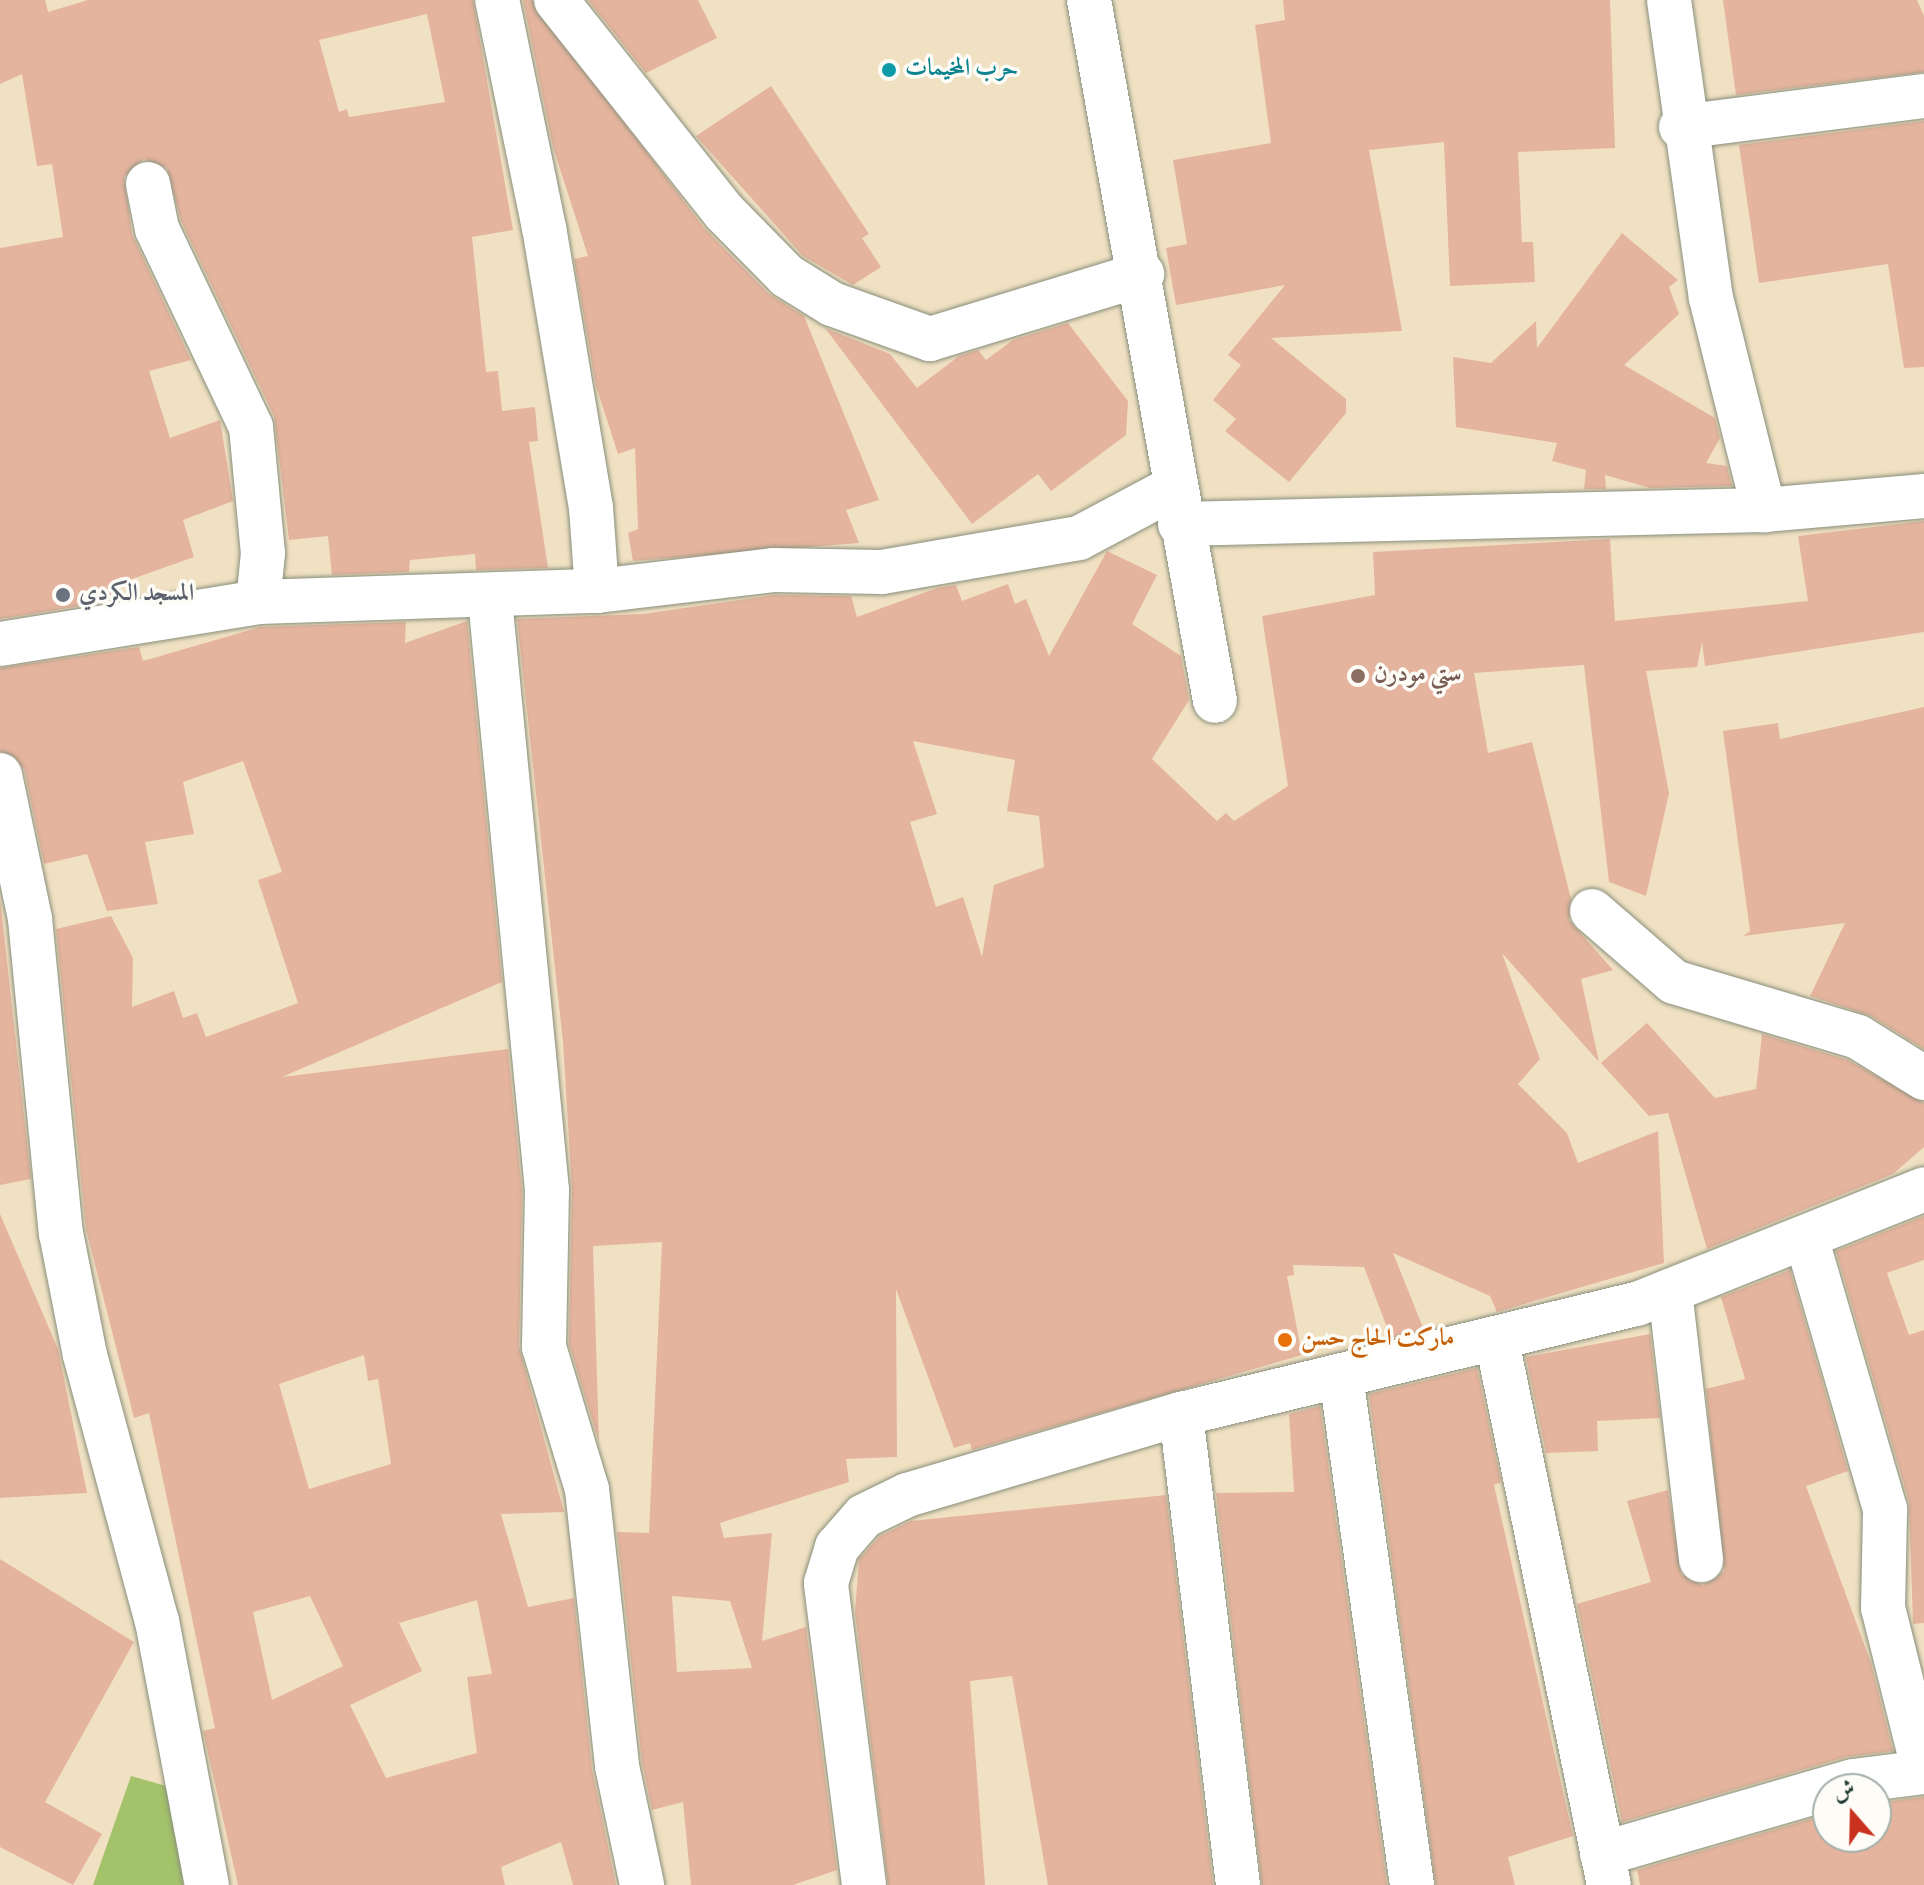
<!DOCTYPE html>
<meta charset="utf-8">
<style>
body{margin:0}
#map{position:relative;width:1924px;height:1885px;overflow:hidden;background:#f1e1c3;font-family:Vollkorn,Amiri,serif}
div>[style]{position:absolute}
.green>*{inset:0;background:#a3c26a}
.building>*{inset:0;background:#e5b49e}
.roads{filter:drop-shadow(0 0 2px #888f7c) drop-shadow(0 0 2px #888f7c)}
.minor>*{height:44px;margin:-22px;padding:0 22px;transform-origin:22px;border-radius:22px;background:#fff}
.dots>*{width:22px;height:22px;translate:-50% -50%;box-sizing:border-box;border:4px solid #fdfcf7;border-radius:50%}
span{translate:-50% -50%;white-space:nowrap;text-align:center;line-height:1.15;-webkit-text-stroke:7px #fdfcf7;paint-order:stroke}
.culture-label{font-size:24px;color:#0d838f;font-weight:700}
.left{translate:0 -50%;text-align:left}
.worship-label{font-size:24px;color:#5b616d;font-weight:700}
.education-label{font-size:24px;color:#785e54;font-weight:700}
.food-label{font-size:24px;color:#c56008;font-weight:700}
.north{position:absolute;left:1812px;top:1773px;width:80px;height:80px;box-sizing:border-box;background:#fdfcf7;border:2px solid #a4b0a9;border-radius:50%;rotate:340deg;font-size:22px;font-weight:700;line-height:32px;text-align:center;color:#1f3d34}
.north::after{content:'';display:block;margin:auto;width:28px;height:36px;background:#c8321e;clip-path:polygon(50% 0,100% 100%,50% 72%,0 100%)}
</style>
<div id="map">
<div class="green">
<i style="clip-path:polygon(131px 1776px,177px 1789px,183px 1885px,93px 1885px)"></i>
</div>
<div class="building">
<i style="clip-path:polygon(evenodd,0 0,45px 0,48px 12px,88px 0,473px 0,513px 230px,472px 237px,486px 372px,498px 371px,502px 411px,535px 407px,538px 441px,529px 442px,548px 568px,476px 570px,475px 554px,410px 560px,409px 572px,332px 575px,328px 536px,289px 540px,274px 416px,181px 221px,167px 168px,144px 159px,124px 177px,132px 234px,191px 360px,149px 371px,170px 438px,220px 420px,233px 501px,183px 520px,194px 557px,118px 584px,123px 599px,0 619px,0 248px,63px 237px,52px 164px,37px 166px,22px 74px,0 84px,0 0,427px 14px,445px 102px,349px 117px,347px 109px,339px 112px,319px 40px,427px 14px)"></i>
<i style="clip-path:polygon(523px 0,532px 0,704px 228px,769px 294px,804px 316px,879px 500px,846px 510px,859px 543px,633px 561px,628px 533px,638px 529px,635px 448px,618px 454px,596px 386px,574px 259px,588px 256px,553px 147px)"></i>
<i style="clip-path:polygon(588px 0,698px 0,717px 38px,646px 73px)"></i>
<i style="clip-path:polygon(1283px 0,1610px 0,1615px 148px,1518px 152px,1522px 242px,1533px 242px,1535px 282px,1450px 286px,1444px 142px,1369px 150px,1402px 331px,1271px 338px,1346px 399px,1346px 413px,1289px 482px,1225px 431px,1236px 419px,1213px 400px,1241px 365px,1228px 355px,1285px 285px,1176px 305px,1166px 248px,1187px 244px,1173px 160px,1271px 143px,1255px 25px,1285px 20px)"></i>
<i style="clip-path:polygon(1723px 0,1917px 0,1924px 16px,1924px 72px,1736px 95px)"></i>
<i style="clip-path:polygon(771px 86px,869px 234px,862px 238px,881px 267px,853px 285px,803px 256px,696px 136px)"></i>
<i style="clip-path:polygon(1924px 121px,1924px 367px,1904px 368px,1888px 264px,1759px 283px,1739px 145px)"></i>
<i style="clip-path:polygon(1622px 233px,1678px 280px,1669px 287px,1679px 314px,1624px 365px,1715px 418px,1720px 438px,1706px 463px,1727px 466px,1732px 486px,1650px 488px,1605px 475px,1606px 489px,1584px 489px,1586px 470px,1552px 461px,1557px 443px,1456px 427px,1453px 357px,1491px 363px,1536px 321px,1537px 348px)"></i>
<i style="clip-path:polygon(1068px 323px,1128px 401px,1126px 435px,1051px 491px,1038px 474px,972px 524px,825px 328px,890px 354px,917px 388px,959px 356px,978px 350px,986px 360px,1013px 340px)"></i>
<i style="clip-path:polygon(evenodd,1924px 521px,1924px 632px,1705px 666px,1702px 642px,1697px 667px,1646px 671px,1669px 793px,1646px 896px,1609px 882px,1584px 665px,1474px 673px,1488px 753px,1532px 742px,1571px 899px,1569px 920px,1613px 970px,1581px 979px,1599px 1062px,1502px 953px,1540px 1059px,1518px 1084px,1567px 1133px,1578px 1163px,1658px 1131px,1664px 1263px,1497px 1312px,1490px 1296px,1393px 1253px,1424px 1330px,1391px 1338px,1364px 1267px,1293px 1265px,1294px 1275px,1287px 1276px,1302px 1355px,972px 1450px,970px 1443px,954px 1448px,896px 1289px,897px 1457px,846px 1459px,849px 1482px,720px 1523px,724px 1538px,772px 1533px,762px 1641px,806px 1627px,837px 1870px,793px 1885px,691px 1885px,683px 1802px,652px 1810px,642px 1762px,617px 1532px,649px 1533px,662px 1242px,593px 1246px,599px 1442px,569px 1344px,572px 1190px,563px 1042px,517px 619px,643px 614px,774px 595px,851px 596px,857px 617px,937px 588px,956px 585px,962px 601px,1008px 584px,1015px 604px,1026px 599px,1049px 656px,1107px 551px,1157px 575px,1132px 624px,1181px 656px,1189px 700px,1152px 759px,1217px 821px,1226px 813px,1234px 821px,1288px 786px,1262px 616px,1375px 595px,1373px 552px,1610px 539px,1615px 621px,1808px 601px,1798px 536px,1924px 521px,913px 741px,1015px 760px,1007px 811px,1039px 816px,1044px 867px,994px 885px,982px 957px,963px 897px,936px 907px,910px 822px,937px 814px,913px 741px,1924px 521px,672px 1596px,730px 1601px,752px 1668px,677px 1672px,672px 1596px)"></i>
<i style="clip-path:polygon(evenodd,467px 621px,502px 982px,282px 1077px,508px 1049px,522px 1191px,519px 1347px,564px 1512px,501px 1514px,528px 1607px,574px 1598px,592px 1769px,616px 1885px,573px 1885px,561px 1842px,501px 1867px,505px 1885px,238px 1885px,203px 1731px,215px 1728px,149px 1413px,134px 1418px,86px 1229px,56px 929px,111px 916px,133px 958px,132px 1007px,174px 991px,183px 1018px,197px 1013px,206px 1037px,298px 1003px,258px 880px,282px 872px,243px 761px,183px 782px,194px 834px,145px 842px,158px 904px,107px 911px,87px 854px,44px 864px,24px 769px,0 751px,0 668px,139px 647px,143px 661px,260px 627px,406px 622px,405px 643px,467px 621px,364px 1355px,368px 1381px,378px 1379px,391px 1464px,309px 1489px,279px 1384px,364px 1355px,467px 621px,310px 1596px,343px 1666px,272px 1700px,253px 1612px,310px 1596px,467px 621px,477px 1600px,492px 1674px,467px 1677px,477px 1753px,386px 1778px,350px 1705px,422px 1671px,399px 1623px,477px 1600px)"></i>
<i style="clip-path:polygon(1924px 707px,1924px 1049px,1871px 1016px,1810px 996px,1845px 923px,1743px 936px,1750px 931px,1723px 731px,1778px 723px,1780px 739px)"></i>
<i style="clip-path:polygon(0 898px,31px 1179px,0 1185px)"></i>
<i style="clip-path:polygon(1647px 1023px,1715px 1098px,1756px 1089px,1762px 1034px,1848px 1060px,1924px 1103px,1924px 1147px,1893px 1174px,1707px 1249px,1668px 1113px,1649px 1116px,1601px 1063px)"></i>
<i style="clip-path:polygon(0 1214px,58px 1349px,87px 1493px,0 1498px)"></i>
<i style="clip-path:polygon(1924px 1216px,1924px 1260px,1887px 1273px,1909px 1335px,1924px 1330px,1924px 1623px,1913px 1624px,1909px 1502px,1836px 1251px)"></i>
<i style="clip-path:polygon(1790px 1270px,1848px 1471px,1806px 1486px,1871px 1663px,1893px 1751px,1846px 1757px,1622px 1822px,1577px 1604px,1651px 1582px,1627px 1501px,1668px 1490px,1681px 1574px,1703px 1585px,1724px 1571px,1706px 1389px,1745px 1379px,1721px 1297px)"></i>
<i style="clip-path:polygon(1650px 1334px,1660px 1418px,1597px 1421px,1598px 1451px,1546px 1453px,1526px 1357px)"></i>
<i style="clip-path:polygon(1477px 1368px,1501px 1482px,1494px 1485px,1573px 1836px,1508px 1857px,1515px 1885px,1436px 1885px,1369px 1394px)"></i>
<i style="clip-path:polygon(1320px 1406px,1387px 1885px,1262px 1885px,1216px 1493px,1294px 1492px,1289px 1414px)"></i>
<i style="clip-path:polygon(1166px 1495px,1213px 1885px,1048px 1885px,1012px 1676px,970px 1681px,985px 1885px,888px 1885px,855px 1612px,859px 1559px,880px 1536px,911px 1521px)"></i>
<i style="clip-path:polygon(0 1559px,134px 1642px,45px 1802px,102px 1834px,73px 1885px,0 1847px)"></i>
<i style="clip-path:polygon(1924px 1797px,1924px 1885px,1640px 1885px,1637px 1870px,1828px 1814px,1828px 1837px,1876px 1837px,1876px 1803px)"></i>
</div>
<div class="roads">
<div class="minor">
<i style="left:556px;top:0;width:270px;rotate:51.6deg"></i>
<i style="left:724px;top:212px;width:90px;rotate:45.5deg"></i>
<i style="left:787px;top:276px;width:53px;rotate:31.9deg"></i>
<i style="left:832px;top:304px;width:104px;rotate:19.7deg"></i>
<i style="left:930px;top:339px;width:222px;rotate:-17deg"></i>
<i style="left:1089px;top:0;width:712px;rotate:79.81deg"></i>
<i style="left:1669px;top:0;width:301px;rotate:82deg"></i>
<i style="left:1711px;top:298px;width:219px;rotate:76deg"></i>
<i style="left:1681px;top:127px;width:245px;rotate:-7.3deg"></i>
<i style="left:148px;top:184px;width:46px;rotate:78.7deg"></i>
<i style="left:157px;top:229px;width:219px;rotate:64.6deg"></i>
<i style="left:251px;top:427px;width:127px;rotate:84.6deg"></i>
<i style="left:263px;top:553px;width:49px;rotate:95.8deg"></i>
<i style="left:1180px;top:524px;width:584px;rotate:-1.37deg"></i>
<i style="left:1764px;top:510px;width:161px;rotate:-5deg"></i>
<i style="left:597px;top:591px;width:177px;rotate:-6.8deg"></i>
<i style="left:773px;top:570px;width:109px;rotate:1.1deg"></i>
<i style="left:882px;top:572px;width:200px;rotate:-9.8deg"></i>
<i style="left:1079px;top:538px;width:106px;rotate:-28deg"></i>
<i style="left:490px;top:599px;width:594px;rotate:84.49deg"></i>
<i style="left:547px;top:1190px;width:157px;rotate:91.1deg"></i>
<i style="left:544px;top:1347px;width:148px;rotate:73.2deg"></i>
<i style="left:587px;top:1489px;width:279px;rotate:83.8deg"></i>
<i style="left:617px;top:1766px;width:122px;rotate:78.1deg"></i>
<i style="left:0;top:644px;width:261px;rotate:-9.2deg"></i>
<i style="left:258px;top:602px;width:339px;rotate:-1.9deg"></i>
<i style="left:597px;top:591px;width:83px;rotate:-94.1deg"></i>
<i style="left:591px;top:508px;width:284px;rotate:-99.5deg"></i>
<i style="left:544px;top:228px;width:233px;rotate:-101.6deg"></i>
<i style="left:0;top:775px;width:147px;rotate:78.2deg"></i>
<i style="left:30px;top:919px;width:316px;rotate:84.4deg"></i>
<i style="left:61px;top:1233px;width:124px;rotate:78.9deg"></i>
<i style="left:85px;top:1355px;width:276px;rotate:74.9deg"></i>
<i style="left:157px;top:1621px;width:269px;rotate:79.3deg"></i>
<i style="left:1592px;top:911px;width:108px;rotate:40.9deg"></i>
<i style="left:1674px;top:982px;width:192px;rotate:16.6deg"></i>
<i style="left:1858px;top:1037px;width:78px;rotate:31.8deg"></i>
<i style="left:1670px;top:1291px;width:271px;rotate:83.4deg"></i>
<i style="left:1497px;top:1341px;width:555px;rotate:78.37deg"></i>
<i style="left:1341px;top:1376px;width:514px;rotate:82.06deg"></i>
<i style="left:1181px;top:1414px;width:474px;rotate:83.1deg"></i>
<i style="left:1602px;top:1854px;width:261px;rotate:-16.2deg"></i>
<i style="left:1853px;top:1781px;width:72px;rotate:-7.2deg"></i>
<i style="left:1924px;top:1772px;width:169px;rotate:-104deg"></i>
<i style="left:1883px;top:1608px;width:99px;rotate:-88.8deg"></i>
<i style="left:1885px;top:1509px;width:283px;rotate:-106.2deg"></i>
<i style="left:864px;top:1885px;width:304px;rotate:-97.2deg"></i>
<i style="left:826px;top:1583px;width:38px;rotate:-73deg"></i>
<i style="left:837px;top:1547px;width:41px;rotate:-48.9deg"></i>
<i style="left:864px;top:1516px;width:48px;rotate:-26deg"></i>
<i style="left:907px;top:1495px;width:286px;rotate:-16.5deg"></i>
<i style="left:1181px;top:1414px;width:469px;rotate:-13.6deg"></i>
<i style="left:1637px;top:1304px;width:309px;rotate:-21.8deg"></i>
</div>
</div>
<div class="dots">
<i style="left:889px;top:70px;background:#0f9aa8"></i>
<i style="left:63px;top:595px;background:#6b7280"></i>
<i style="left:1358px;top:676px;background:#8d6e63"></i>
<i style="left:1285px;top:1340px;background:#e8710a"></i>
</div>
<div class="culture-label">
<span class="left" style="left:905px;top:70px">حرب المخيمات</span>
</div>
<div class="worship-label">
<span class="left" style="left:79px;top:595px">المسجد الكردي</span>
</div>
<div class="education-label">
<span class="left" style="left:1374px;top:676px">ستي مودرن</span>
</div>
<div class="food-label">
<span class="left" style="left:1301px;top:1340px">ماركت الحاج حسن</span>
</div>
<div class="north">ش</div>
</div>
